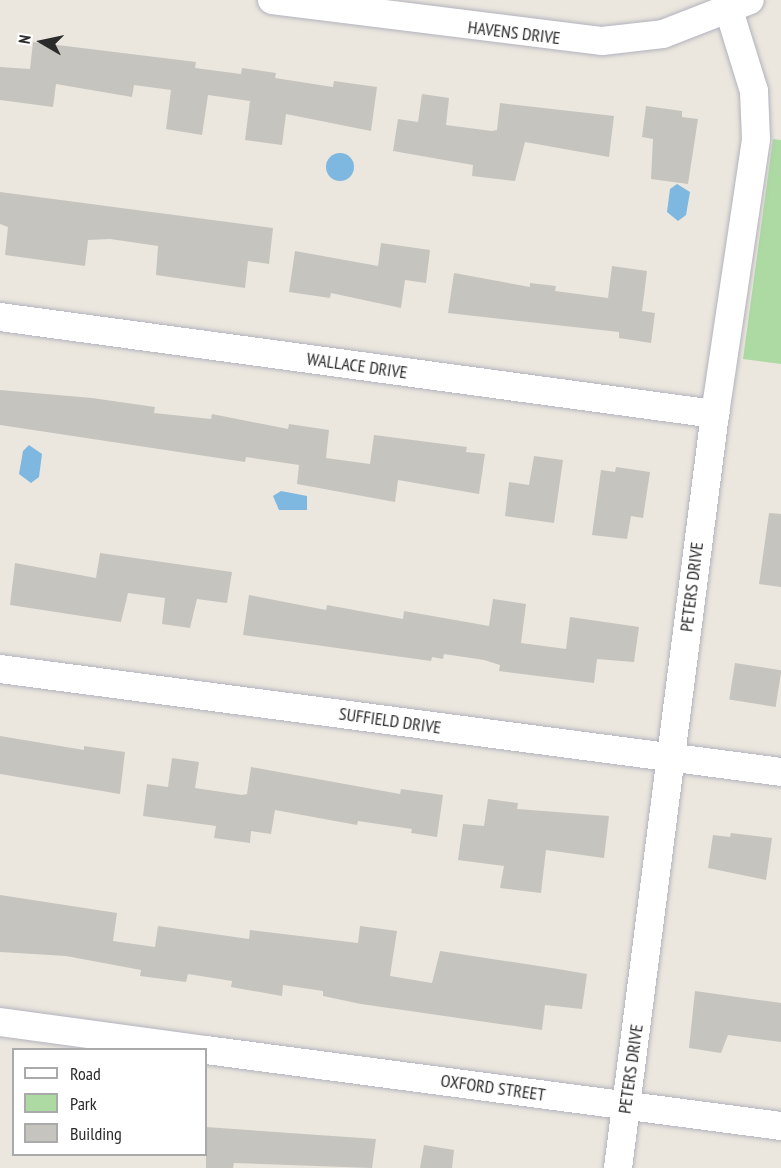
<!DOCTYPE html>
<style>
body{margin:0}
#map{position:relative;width:781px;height:1168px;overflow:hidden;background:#ebe7de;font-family:"PT Sans Narrow",sans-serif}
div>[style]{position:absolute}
.green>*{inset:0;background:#acdaa2}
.water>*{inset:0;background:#7eb7e0}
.round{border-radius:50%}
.building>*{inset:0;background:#c6c4be;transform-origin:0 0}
.roads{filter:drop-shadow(0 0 2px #b2b2bd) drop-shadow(0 0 2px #b2b2bd)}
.minor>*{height:28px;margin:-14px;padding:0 14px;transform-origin:14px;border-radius:14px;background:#fff}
span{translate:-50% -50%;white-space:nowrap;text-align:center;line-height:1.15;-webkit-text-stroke:4.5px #fff;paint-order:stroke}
.street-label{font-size:18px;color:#2b2b2b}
.legend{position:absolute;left:12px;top:1048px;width:195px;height:108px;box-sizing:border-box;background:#fff;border:2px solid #aaa;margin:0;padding:8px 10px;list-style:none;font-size:18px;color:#2b2b2b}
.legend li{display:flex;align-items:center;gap:12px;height:30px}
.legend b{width:30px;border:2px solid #aaa}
.north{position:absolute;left:12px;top:12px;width:60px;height:60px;-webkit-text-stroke:4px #fff;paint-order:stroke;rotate:279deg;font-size:16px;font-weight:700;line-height:24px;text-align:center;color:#2b2b2b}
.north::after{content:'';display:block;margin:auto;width:21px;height:27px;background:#2b2b2b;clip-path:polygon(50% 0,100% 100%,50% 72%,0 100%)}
</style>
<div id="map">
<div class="green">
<i style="clip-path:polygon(773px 139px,781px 140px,781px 364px,743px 359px)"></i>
</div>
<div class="water">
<i class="round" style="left:326px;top:153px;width:28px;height:28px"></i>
<i style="clip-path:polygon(677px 184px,690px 192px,686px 215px,678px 221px,667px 212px,670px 189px)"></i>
<i style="clip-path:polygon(29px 445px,42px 454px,39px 477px,31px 483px,19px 474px,23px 451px)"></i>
<i style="clip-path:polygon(281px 491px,307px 496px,307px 510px,279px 510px,273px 496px)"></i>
</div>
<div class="building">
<i style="clip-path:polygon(33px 42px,196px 62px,195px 68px,241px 74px,242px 68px,276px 73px,275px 78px,333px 87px,334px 81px,377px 87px,371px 131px,286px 114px,282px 145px,245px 140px,250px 101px,208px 95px,202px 135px,166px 129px,171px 90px,134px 85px,132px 97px,56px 84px,53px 107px,0 100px,0 67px,30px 69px)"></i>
<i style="clip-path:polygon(422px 94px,449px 98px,446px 125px,492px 131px,497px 130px,500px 103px,614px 116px,609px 157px,525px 142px,515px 181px,472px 176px,473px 165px,393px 151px,398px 119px,418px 122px)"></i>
<i style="clip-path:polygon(646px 106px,682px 111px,682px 117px,698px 119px,688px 184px,651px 179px,653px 139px,642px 137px)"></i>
<i style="clip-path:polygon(0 192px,273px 228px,269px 264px,248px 261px,245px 288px,156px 275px,158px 246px,110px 239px,88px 240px,85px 266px,5px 255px,8px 227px,0 224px)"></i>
<i style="clip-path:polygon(381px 243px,430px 250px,426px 283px,405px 280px,401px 308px,331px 293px,330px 298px,289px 292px,295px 251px,378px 266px)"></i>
<i style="clip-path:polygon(612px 266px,647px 271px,642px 311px,655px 313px,651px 343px,619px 338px,619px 332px,448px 313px,454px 273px,530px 287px,530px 283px,556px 286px,555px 291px,608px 298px)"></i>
<i style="clip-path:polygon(0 390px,92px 398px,155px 407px,154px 413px,211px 419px,212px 414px,288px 429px,289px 424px,329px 430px,326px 458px,370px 464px,374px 435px,467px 447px,466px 452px,485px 454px,479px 494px,398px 480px,395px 502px,297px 484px,299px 465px,246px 457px,245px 462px,0 425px)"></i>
<i style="clip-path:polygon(534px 456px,563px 460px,554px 523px,505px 516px,509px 482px,529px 485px)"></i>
<i style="clip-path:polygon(616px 467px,650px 472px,643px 518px,631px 516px,627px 539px,592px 535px,601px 470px,615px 472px)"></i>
<i style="clip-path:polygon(769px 513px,781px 514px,781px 587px,759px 584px)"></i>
<i style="clip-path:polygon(100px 553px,232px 572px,227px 603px,197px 599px,190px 628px,162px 624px,165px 598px,128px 593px,121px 622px,10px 605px,15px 563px,96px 578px)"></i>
<i style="clip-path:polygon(249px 595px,326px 610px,327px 605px,403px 619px,404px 611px,489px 626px,493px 599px,526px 604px,521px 643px,566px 649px,570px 617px,639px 627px,634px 662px,597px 659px,594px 683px,499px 671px,500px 665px,484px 660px,444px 654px,443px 659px,432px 657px,431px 661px,243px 635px)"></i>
<i style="left:735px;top:663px;width:47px;height:37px;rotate:9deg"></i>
<i style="clip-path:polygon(0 736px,84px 750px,84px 746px,125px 752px,120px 794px,0 774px)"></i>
<i style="clip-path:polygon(172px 758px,199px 762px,195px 788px,242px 795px,247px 794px,251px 767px,400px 794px,401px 789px,443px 795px,437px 837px,411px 833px,412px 829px,358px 821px,357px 825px,275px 810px,271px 834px,251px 831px,250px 843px,214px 838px,216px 826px,143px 816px,147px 784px,168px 787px)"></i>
<i style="clip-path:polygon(488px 799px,518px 803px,517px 809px,609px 816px,604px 858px,546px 850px,541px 893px,500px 888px,504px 866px,458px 860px,463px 824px,484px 826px)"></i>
<i style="clip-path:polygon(731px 833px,772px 838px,766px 880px,708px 868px,713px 835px,730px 837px)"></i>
<i style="clip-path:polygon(0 895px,117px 913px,113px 941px,155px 947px,158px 926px,249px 939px,250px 930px,358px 943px,360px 926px,397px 931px,390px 976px,432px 983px,440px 951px,558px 969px,587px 974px,582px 1009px,545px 1005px,542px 1030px,361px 1004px,323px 996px,323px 991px,283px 985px,282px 996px,231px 987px,232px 981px,188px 974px,186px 982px,140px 976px,141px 970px,66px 956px,0 952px)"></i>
<i style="clip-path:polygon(695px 991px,781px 1003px,781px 1042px,728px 1035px,721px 1053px,689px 1048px)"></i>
<i style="clip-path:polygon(206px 1127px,376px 1139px,372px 1168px,234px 1163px,233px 1168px,206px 1168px)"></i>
<i style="clip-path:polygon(424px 1145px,454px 1150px,452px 1168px,420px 1168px)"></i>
</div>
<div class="roads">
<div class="minor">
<i style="left:272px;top:0;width:333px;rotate:7.1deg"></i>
<i style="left:602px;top:41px;width:61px;rotate:-6.5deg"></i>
<i style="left:663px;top:34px;width:93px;rotate:-21.3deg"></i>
<i style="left:0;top:317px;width:722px;rotate:7.73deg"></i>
<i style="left:0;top:669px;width:788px;rotate:7.51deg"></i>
<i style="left:0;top:1022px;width:207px;rotate:7.8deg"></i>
<i style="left:206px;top:1050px;width:580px;rotate:7.53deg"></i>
<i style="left:618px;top:1168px;width:760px;rotate:-82.67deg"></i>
<i style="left:715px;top:414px;width:278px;rotate:-81.5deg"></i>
<i style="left:756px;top:139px;width:48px;rotate:-92.4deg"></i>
<i style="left:754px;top:91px;width:85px;rotate:-107.2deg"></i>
</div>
</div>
<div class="street-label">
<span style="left:514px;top:33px;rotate:7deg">HAVENS DRIVE</span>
<span style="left:357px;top:366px;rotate:8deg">WALLACE DRIVE</span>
<span style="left:692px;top:587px;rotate:-83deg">PETERS DRIVE</span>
<span style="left:390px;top:721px;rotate:8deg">SUFFIELD DRIVE</span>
<span style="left:631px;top:1069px;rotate:-82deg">PETERS DRIVE</span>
<span style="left:493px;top:1088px;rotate:8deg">OXFORD STREET</span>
</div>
<ul class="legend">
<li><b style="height:8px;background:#fff"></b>Road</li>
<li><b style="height:16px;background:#acdaa2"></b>Park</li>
<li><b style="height:16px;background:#c6c4be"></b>Building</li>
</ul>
<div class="north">N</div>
</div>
